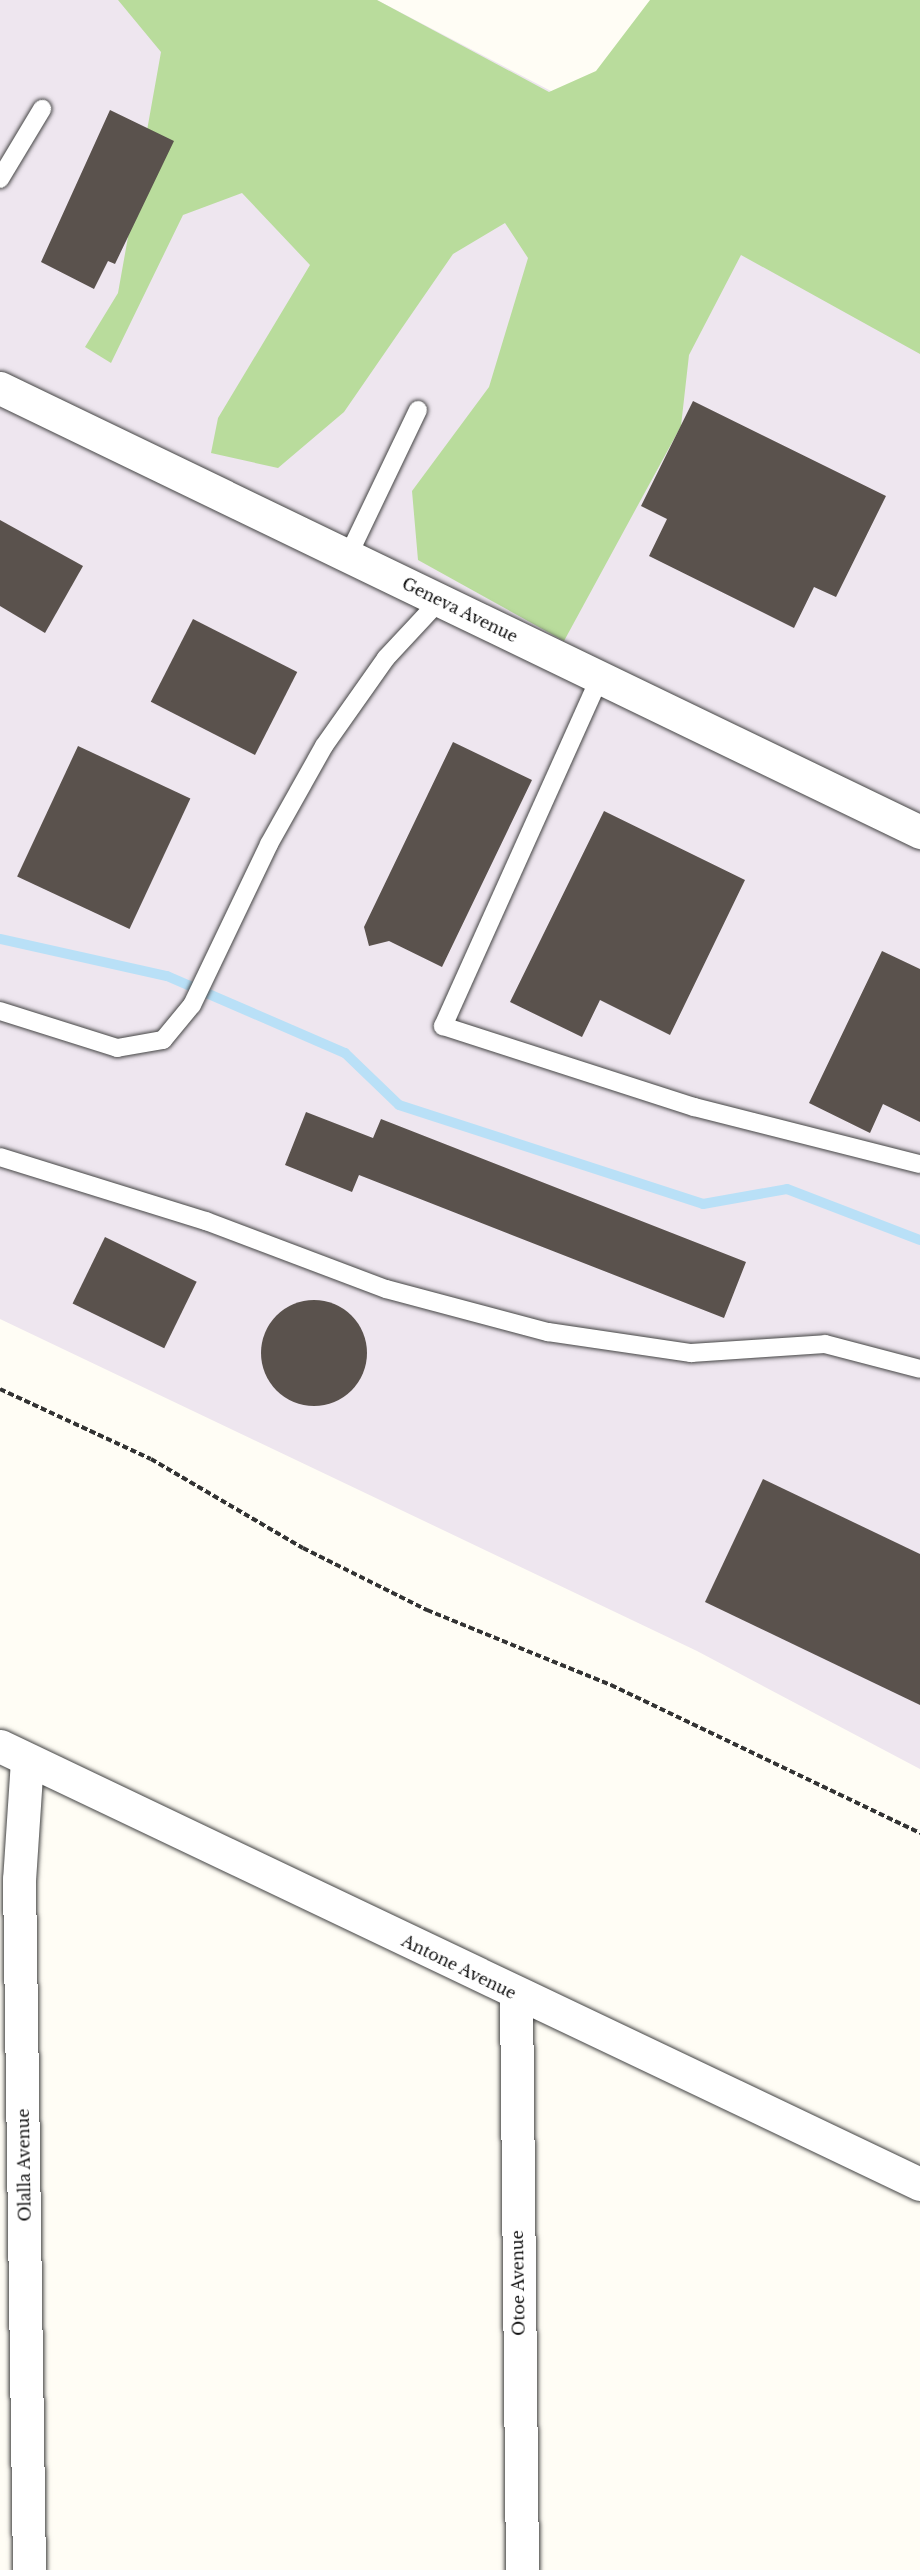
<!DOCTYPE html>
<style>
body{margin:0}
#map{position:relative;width:920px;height:2570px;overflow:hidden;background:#fffdf5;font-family:"Libre Baskerville",serif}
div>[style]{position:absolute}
.industrial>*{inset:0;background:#eee6ef}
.forest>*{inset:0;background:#b9dc9c}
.stream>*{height:10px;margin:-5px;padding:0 5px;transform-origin:5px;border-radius:5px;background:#b9e0f7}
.building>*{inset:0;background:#5a524d;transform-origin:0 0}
.round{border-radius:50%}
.path>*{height:4px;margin-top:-2px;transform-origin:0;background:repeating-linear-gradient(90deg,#333 0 6px,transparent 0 9px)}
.roads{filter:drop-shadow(0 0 2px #444) drop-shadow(0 0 2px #444)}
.service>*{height:18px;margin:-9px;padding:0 9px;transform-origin:9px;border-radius:9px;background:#fff}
.minor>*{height:33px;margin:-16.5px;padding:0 16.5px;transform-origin:16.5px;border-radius:16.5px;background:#fff}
span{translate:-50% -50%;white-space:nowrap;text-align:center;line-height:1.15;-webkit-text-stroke:6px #fff;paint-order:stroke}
.street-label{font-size:16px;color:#111}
</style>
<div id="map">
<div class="industrial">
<i style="clip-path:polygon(0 0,377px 0,920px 284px,920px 1769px,697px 1651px,0 1319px)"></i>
</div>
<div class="forest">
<i style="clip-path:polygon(118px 0,377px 0,549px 92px,596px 71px,650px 0,920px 0,920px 354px,741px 255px,689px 355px,681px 426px,564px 641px,418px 560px,412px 491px,489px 387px,528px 258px,505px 223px,453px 254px,344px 412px,278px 468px,211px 453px,218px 418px,310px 265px,242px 193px,183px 215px,111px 363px,85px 347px,118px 293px,161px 52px)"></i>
</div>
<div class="stream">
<i style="left:0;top:939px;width:171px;rotate:12.5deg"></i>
<i style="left:167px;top:976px;width:194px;rotate:23.4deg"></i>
<i style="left:345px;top:1053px;width:75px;rotate:43.9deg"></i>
<i style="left:399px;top:1105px;width:320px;rotate:18deg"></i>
<i style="left:703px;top:1204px;width:85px;rotate:-10.1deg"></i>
<i style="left:787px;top:1189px;width:142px;rotate:21deg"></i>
</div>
<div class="building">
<i style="clip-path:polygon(110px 110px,174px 141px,115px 264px,108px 261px,94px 289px,41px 262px)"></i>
<i style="clip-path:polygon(693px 401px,886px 496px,836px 597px,814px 587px,794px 628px,649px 556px,667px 519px,641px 506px)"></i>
<i style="clip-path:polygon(0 520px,83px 566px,45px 633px,0 606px)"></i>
<i style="left:193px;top:619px;width:117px;height:93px;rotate:27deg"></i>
<i style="clip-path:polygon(453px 742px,532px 780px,442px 967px,389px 941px,369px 946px,364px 927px)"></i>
<i style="left:78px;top:746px;width:124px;height:144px;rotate:25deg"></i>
<i style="clip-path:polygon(604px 811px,745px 880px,670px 1035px,600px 1000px,582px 1037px,510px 1002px)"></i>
<i style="clip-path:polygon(882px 951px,920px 969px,920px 1122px,883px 1104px,870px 1133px,809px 1103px)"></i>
<i style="clip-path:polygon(306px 1112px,373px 1138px,381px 1119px,746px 1262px,724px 1318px,359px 1175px,352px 1192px,285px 1165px)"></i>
<i style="left:105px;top:1237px;width:102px;height:74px;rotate:26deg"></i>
<i class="round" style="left:261px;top:1300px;width:106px;height:106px"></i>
<i style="clip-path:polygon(763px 1479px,920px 1554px,920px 1705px,705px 1602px)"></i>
</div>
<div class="path">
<i style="left:0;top:1389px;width:166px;rotate:24.9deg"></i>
<i style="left:151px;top:1459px;width:176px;rotate:30.4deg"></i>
<i style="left:303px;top:1548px;width:139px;rotate:26.6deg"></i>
<i style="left:427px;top:1610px;width:199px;rotate:22.2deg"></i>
<i style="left:611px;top:1685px;width:343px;rotate:25.6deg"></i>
</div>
<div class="roads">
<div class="service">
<i style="left:0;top:179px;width:82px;rotate:-59deg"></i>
<i style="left:348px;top:556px;width:162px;rotate:-64.4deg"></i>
<i style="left:600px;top:677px;width:383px;rotate:114.2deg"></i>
<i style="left:443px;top:1026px;width:264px;rotate:17.9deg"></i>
<i style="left:694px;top:1107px;width:233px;rotate:14.2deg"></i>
<i style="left:0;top:1011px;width:123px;rotate:17.5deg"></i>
<i style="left:117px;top:1048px;width:47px;rotate:-9.9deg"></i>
<i style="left:163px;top:1040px;width:45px;rotate:-50.4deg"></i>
<i style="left:192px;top:1005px;width:178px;rotate:-64.4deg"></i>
<i style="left:269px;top:844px;width:112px;rotate:-60.7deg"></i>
<i style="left:324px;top:746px;width:108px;rotate:-54.8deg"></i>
<i style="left:386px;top:658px;width:79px;rotate:-47deg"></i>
<i style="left:0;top:1157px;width:216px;rotate:17.3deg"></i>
<i style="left:206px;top:1221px;width:192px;rotate:20.7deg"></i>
<i style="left:386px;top:1289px;width:168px;rotate:14.9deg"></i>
<i style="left:548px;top:1332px;width:145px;rotate:8.4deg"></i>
<i style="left:691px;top:1353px;width:134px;rotate:-3.8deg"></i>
<i style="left:825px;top:1344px;width:98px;rotate:14.7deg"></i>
</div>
<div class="minor">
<i style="left:0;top:388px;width:1022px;rotate:25.76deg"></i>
<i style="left:0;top:1746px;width:1019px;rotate:25.46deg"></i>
<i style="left:27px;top:1760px;width:119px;rotate:93.8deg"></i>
<i style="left:19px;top:1879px;width:691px;rotate:89.17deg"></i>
<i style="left:516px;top:1995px;width:575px;rotate:89.4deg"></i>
</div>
</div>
<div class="street-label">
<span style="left:460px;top:610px;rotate:26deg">Geneva Avenue</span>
<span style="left:459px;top:1967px;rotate:26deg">Antone Avenue</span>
<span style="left:24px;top:2165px;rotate:-91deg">Olalla Avenue</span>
<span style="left:518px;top:2283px;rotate:-91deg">Otoe Avenue</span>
</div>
</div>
